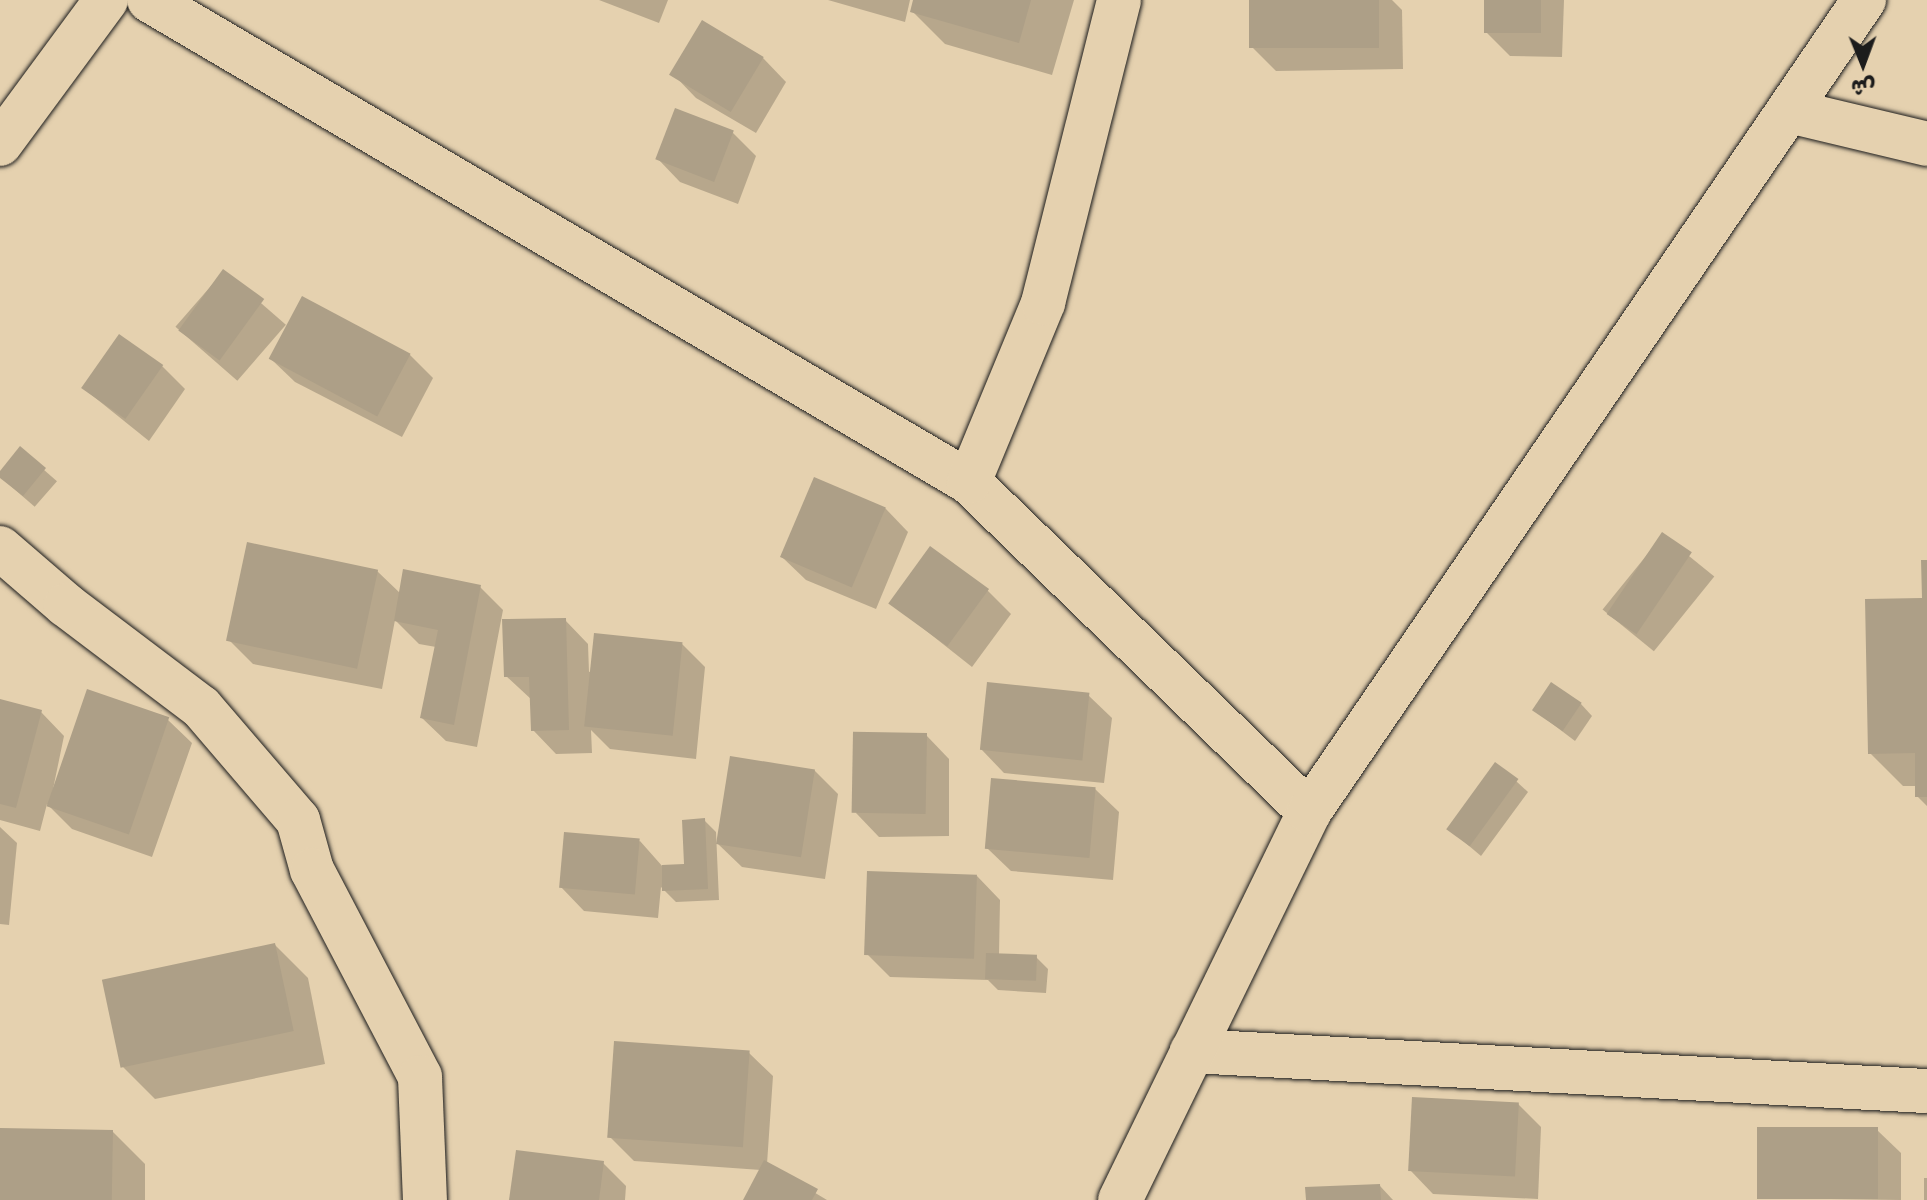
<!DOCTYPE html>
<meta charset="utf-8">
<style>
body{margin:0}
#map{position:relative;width:1927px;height:1200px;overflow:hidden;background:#e5d1af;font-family:"Patrick Hand","Playpen Sans Arabic",sans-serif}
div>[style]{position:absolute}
.shadow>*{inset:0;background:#0003;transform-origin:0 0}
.building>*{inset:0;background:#ad9f87;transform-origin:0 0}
.roads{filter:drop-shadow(0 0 2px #1c1c1c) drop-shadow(0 0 2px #1c1c1c)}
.street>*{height:44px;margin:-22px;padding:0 22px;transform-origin:22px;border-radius:22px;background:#e5d1af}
.secondary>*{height:44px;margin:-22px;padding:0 22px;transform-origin:22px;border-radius:22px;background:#e5d1af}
span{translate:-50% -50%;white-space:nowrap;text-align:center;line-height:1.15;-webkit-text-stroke:8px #e5d1af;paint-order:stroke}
.north{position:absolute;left:1823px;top:24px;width:80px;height:80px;-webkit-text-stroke:6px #e5d1af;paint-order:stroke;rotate:179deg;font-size:22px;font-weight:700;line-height:32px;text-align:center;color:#1c1c1c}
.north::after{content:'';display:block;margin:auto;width:28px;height:36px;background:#1c1c1c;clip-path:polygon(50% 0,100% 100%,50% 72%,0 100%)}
</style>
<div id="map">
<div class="shadow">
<i style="clip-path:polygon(599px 0,668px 0,659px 23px)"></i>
<i style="clip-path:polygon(828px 0,910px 0,905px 22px)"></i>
<i style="clip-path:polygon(915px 0,1074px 0,1052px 75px,945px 44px,912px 11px)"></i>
<i style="clip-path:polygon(1251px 0,1392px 0,1402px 10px,1403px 69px,1276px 71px,1252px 47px)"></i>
<i style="clip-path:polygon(1486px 0,1564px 0,1562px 57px,1510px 56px,1486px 32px)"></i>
<i style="clip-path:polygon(763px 58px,786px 82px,756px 133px,696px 98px,673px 74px)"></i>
<i style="clip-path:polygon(733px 133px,756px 156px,738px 204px,680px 182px,657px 158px)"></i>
<i style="left:224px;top:271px;width:82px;height:74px;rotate:41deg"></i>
<i style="clip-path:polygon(410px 355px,433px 378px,402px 437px,295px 382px,271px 359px)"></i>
<i style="clip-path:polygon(162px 366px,185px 389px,149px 441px,83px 388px)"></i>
<i style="left:20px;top:449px;width:49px;height:34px;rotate:41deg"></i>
<i style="clip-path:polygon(885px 508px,908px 532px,876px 609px,806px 580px,782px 557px)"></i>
<i style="left:1663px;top:535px;width:66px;height:96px;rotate:39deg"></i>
<i style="clip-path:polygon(1927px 562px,1927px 806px,1917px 796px,1917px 786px,1903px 786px,1870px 753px,1924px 600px)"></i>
<i style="clip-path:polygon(377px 571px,401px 594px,480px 587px,503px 610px,477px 747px,446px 741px,422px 718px,436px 647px,419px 644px,395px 620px,382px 689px,253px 664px,229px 640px)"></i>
<i style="clip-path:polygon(987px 590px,1011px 614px,972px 667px,891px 603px)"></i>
<i style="clip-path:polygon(565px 620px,588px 644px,589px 672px,682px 644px,705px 667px,696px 759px,610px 749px,591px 730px,592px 753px,556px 754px,533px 730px,532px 700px,506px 676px)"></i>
<i style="clip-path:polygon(1088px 695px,1112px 718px,1104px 783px,1004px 773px,981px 749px)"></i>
<i style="clip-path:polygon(0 701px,41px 712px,64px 736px,52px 794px,168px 720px,192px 743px,152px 857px,72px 829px,47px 804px,40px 831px,0 820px)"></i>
<i style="clip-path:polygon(1581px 704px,1592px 716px,1575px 741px,1534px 710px)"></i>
<i style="clip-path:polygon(926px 735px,949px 759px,949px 836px,879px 837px,856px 813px)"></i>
<i style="clip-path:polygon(814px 770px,838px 794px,825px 879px,742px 867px,717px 843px)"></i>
<i style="clip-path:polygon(1516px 781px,1528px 792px,1481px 856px,1449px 829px)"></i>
<i style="clip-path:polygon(1095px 789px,1119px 812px,1113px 880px,1011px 871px,987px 848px)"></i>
<i style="clip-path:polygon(704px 820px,716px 832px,719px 900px,676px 902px,661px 887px,658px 918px,584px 911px,561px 887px,640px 841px,663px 867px,686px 866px)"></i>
<i style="clip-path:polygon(0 827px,17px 843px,9px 925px,0 924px)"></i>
<i style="clip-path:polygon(977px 876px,1000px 900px,999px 955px,1036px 957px,1048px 969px,1046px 993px,998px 990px,988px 980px,890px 977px,867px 954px)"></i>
<i style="clip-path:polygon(275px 945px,308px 978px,325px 1064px,155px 1099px,121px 1065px)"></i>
<i style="clip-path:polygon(749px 1053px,773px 1076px,767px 1164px,827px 1200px,745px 1200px,761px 1170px,634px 1161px,610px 1137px)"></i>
<i style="clip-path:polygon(1518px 1104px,1541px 1127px,1538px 1199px,1433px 1194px,1410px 1170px)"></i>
<i style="clip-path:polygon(0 1130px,112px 1131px,145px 1164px,145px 1200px,0 1200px)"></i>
<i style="clip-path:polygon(1877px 1130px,1901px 1153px,1901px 1200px,1758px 1198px)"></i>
<i style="clip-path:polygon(603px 1163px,626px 1186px,625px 1200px,512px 1200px)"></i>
<i style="left:1924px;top:1178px;width:3px;height:22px"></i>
<i style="clip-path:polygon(1380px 1186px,1393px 1200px,1308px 1200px)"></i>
</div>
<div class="building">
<i style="clip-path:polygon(913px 0,1031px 0,1019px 43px,910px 12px)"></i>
<i style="left:1249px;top:0;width:130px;height:48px"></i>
<i style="left:1484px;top:0;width:57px;height:33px"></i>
<i style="left:702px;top:20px;width:72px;height:64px;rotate:31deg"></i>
<i style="left:675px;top:108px;width:63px;height:55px;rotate:21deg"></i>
<i style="left:223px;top:269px;width:51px;height:76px;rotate:36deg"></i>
<i style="left:302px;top:296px;width:123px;height:71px;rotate:28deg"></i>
<i style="left:119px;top:334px;width:54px;height:66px;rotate:35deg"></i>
<i style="clip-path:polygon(20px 446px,46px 468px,23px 496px,0 478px,0 471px)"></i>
<i style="left:814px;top:477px;width:78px;height:87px;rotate:23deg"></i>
<i style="left:1662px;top:532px;width:36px;height:99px;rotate:34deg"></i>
<i style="left:247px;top:542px;width:134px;height:101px;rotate:12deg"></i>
<i style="left:930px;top:546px;width:73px;height:71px;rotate:36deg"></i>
<i style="clip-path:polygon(1921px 560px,1927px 560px,1927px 797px,1915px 797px,1915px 753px,1868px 754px,1865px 599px,1922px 598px)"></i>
<i style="clip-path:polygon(403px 569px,481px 585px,454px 725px,420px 718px,438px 630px,394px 621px)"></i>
<i style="clip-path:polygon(566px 618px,569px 730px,531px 731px,529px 677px,504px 677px,502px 619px)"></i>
<i style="left:594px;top:633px;width:89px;height:94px;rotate:6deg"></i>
<i style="left:987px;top:682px;width:103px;height:68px;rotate:6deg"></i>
<i style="left:1551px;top:682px;width:37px;height:34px;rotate:34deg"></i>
<i style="left:87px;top:689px;width:87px;height:124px;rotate:19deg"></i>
<i style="clip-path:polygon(0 699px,42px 710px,16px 808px,0 804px)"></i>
<i style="left:927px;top:733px;width:81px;height:74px;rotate:91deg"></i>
<i style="left:730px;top:756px;width:86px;height:89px;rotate:9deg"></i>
<i style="left:1495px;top:762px;width:29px;height:83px;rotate:36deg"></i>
<i style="left:991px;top:778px;width:105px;height:71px;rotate:5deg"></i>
<i style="clip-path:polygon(705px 818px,708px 889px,662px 891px,662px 865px,684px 864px,682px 820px)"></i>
<i style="left:564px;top:832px;width:76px;height:56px;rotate:5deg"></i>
<i style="left:867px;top:871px;width:110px;height:84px;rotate:2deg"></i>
<i style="left:275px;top:943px;width:90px;height:177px;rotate:78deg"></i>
<i style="left:986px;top:953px;width:51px;height:26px;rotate:2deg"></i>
<i style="left:614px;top:1041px;width:136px;height:97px;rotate:4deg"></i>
<i style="left:1412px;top:1097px;width:107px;height:74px;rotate:3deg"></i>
<i style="left:1757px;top:1127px;width:121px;height:72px"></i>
<i style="left:0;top:1128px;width:113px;height:72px;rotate:1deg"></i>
<i style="clip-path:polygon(516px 1150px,604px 1161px,599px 1200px,509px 1200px)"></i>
<i style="clip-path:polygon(764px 1160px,818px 1189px,812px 1200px,743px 1200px)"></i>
<i style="clip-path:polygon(1380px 1184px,1381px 1200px,1306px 1200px,1305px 1187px)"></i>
</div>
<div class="roads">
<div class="street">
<i style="left:149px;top:0;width:951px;rotate:30.45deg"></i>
<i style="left:969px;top:482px;width:474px;rotate:44.1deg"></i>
<i style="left:1789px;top:111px;width:142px;rotate:13.4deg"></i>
<i style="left:0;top:144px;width:179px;rotate:-53.6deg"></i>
<i style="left:969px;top:482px;width:194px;rotate:-67.5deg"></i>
<i style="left:1043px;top:303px;width:312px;rotate:-75.9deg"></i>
<i style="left:0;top:548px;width:87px;rotate:40.8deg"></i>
<i style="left:66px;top:605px;width:169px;rotate:37.1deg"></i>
<i style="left:201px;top:707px;width:149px;rotate:49.4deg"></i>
<i style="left:298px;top:820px;width:52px;rotate:74.4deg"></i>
<i style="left:312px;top:870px;width:233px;rotate:62.4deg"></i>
<i style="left:420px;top:1077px;width:123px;rotate:87.7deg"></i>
<i style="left:1192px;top:1051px;width:736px;rotate:3.12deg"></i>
</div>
<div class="secondary">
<i style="left:1120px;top:1200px;width:432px;rotate:-64deg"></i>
<i style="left:1309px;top:812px;width:984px;rotate:-55.65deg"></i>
</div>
</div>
<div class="north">ش</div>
</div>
